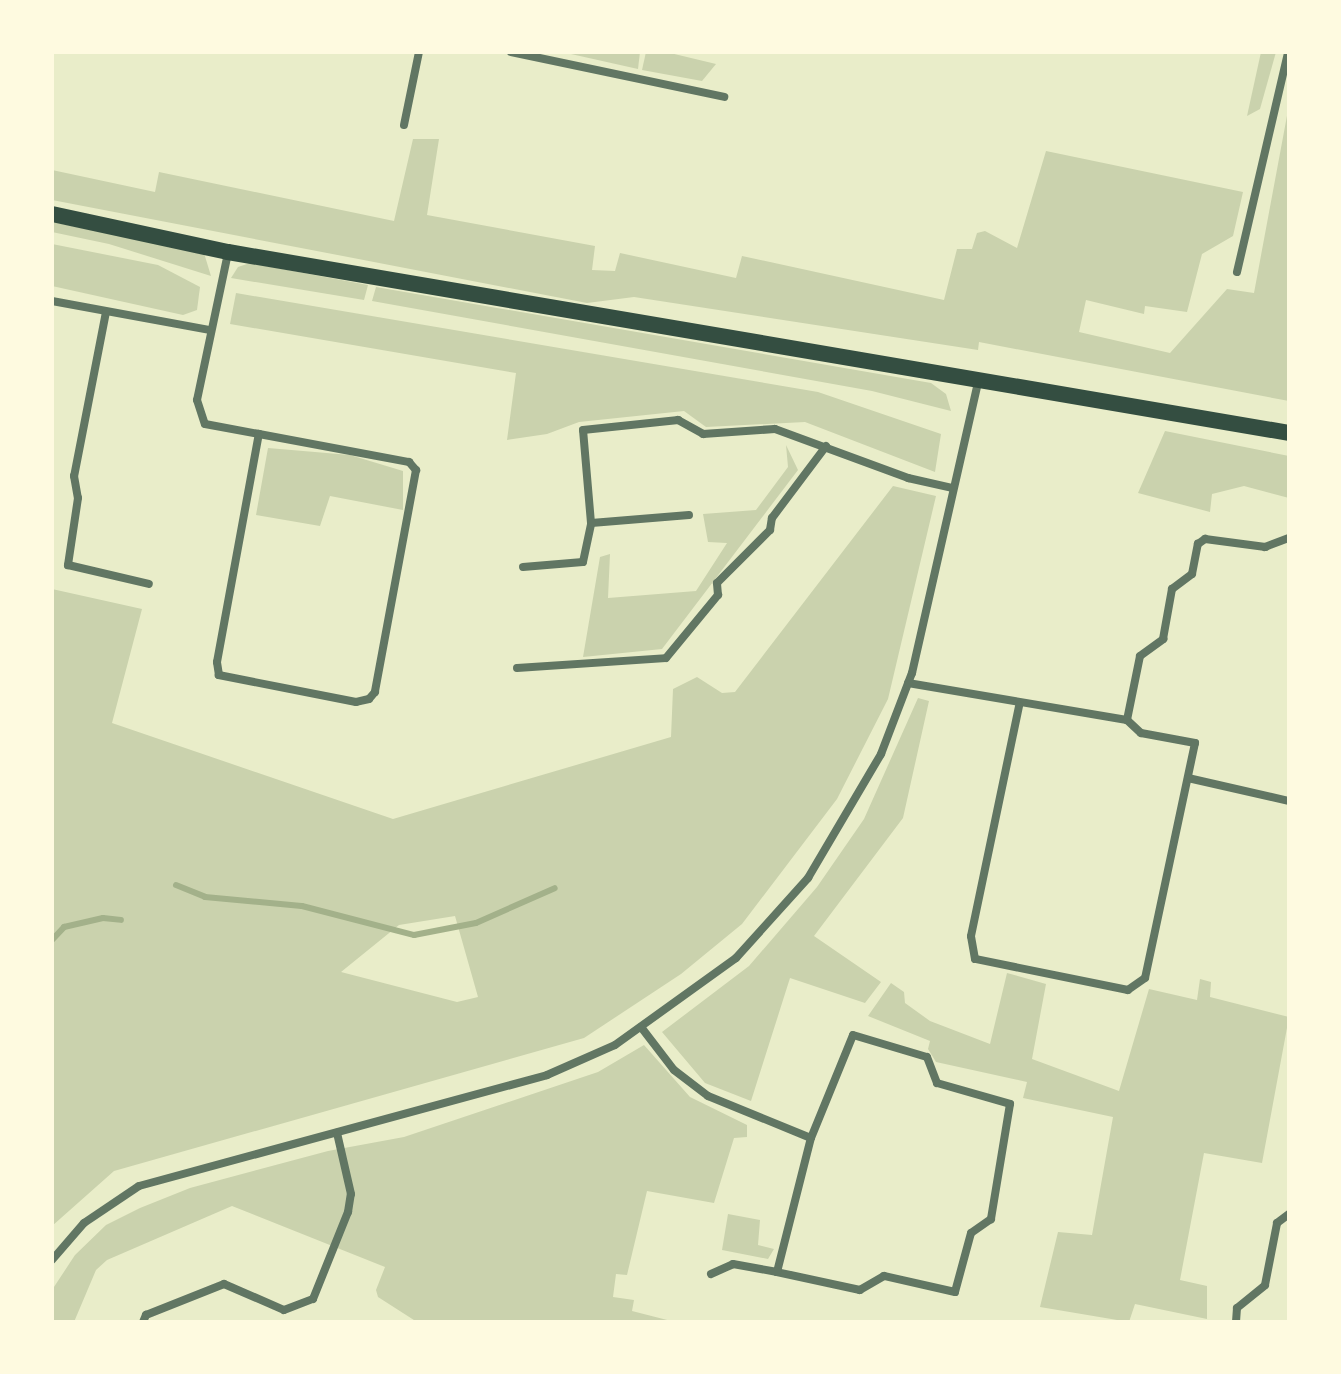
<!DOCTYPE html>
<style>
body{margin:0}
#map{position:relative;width:1341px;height:1374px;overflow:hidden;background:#e9edc9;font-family:Cabin,sans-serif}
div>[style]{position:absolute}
.green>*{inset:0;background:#cad2ad}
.stream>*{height:6px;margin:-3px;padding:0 3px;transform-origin:3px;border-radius:3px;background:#a3b18a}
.minor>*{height:8px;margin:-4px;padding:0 4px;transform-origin:4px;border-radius:4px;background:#617663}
.secondary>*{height:16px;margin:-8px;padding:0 8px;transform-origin:8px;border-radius:8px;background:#344e41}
span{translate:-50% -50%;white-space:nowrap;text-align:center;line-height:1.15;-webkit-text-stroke:8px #fefae0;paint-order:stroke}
.frame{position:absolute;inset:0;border:54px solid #fefae0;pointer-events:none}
</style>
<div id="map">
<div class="green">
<i style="clip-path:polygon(562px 52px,640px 52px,638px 69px)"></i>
<i style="clip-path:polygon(646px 52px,666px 52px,716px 64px,702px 81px,642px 70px)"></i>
<i style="clip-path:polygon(1261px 52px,1276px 52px,1260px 109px,1247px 116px)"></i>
<i style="clip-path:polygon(1289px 105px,1289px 401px,979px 342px,978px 350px,634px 297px,587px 303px,52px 200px,52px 170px,155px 192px,159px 172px,394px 221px,413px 139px,439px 139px,427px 215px,595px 246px,592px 270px,615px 271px,620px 253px,736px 278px,742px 256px,944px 300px,957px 249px,972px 249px,977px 233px,985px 231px,1017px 248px,1046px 151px,1243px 192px,1233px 236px,1202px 254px,1187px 312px,1145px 306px,1144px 314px,1086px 300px,1079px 332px,1170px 353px,1227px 289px,1254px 293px)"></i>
<i style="clip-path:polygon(52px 222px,204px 253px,211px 276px,109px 244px,52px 232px)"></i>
<i style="clip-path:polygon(52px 244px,158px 265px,200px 287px,197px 310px,183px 315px,52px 286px)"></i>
<i style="clip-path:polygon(250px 263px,368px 285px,364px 300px,231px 278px,238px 267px)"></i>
<i style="clip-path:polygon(376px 287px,931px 383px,946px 394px,951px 411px,872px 391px,372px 301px)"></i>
<i style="clip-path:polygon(236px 293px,818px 392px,941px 434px,935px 472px,805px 422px,706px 427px,684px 411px,579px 422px,547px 434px,507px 440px,516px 373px,230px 324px)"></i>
<i style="clip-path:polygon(1165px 431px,1289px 456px,1289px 498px,1244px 486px,1212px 494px,1210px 512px,1138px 493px)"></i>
<i style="clip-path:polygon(786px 445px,798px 470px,662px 649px,583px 657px,600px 557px,610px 554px,608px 598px,696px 591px,727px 543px,708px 542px,703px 514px,756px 510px,788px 467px)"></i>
<i style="clip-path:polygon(268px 448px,350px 455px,403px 471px,403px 510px,330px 496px,320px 526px,256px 515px)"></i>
<i style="clip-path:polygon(evenodd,893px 486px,936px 496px,888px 699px,837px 799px,742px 924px,681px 974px,584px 1038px,114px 1171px,52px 1226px,52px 589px,142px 609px,112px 723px,393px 819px,671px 737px,673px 689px,697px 677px,722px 693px,735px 692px,893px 486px,455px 916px,478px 997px,457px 1002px,341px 972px,399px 925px,455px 916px)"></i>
<i style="clip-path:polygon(918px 698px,929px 701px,903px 818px,814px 936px,881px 982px,865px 1003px,790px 978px,751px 1101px,705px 1083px,662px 1032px,749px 966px,817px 887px,864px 819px)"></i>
<i style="clip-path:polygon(1007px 973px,1046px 984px,1032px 1059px,1119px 1091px,1149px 989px,1197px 1000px,1200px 979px,1211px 982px,1210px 997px,1289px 1017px,1262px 1163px,1204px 1153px,1180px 1280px,1207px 1286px,1207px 1319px,1135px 1304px,1129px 1322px,1040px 1307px,1058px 1232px,1092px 1235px,1113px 1117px,1023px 1098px,1027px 1082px,936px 1062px,928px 1049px,930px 1041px,868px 1016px,891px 983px,904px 992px,905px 1003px,930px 1021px,990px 1044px)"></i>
<i style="clip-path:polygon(644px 1045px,690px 1097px,747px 1125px,747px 1137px,734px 1138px,714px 1203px,647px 1191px,627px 1275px,616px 1274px,613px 1297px,634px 1300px,632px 1311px,675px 1322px,417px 1322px,378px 1297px,376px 1290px,385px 1267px,232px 1206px,107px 1260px,96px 1270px,74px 1322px,52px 1322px,52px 1290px,75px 1255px,106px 1225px,140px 1208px,190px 1188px,328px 1151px,404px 1137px,598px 1072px)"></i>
<i style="clip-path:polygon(728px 1214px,760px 1220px,758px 1245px,774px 1249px,768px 1259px,722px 1250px)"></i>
</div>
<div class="stream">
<i style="left:176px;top:885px;width:31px;rotate:22deg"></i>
<i style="left:205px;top:897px;width:97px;rotate:5.3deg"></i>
<i style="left:302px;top:906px;width:116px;rotate:14.5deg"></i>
<i style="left:414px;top:935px;width:63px;rotate:-11deg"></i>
<i style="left:476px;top:923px;width:86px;rotate:-23.9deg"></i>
<i style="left:52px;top:940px;width:18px;rotate:-47deg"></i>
<i style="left:64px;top:927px;width:40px;rotate:-13deg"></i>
<i style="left:103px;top:918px;width:18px;rotate:6deg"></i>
</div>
<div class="minor">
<i style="left:511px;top:52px;width:218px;rotate:11.9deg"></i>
<i style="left:404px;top:125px;width:75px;rotate:-78.4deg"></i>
<i style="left:228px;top:253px;width:150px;rotate:101.9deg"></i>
<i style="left:197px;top:400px;width:25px;rotate:72deg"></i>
<i style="left:205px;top:424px;width:55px;rotate:10.5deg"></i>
<i style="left:259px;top:434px;width:153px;rotate:10.6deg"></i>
<i style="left:409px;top:462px;width:11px;rotate:49deg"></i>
<i style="left:416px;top:470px;width:226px;rotate:100.5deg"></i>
<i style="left:375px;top:692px;width:9px;rotate:131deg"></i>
<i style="left:369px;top:699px;width:13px;rotate:167deg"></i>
<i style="left:356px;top:702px;width:140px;rotate:-168.9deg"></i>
<i style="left:219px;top:675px;width:13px;rotate:-99deg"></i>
<i style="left:217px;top:662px;width:232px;rotate:-79.6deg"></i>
<i style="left:1237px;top:272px;width:226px;rotate:-76.9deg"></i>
<i style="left:52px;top:301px;width:161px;rotate:10.4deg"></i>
<i style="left:106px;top:312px;width:167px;rotate:101deg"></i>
<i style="left:74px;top:476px;width:22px;rotate:80deg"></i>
<i style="left:78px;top:498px;width:68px;rotate:98.5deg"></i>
<i style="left:68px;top:565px;width:83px;rotate:13.2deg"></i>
<i style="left:689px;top:515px;width:98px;rotate:175.3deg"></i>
<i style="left:591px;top:523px;width:93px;rotate:-94.9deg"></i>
<i style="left:583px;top:430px;width:96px;rotate:-6deg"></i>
<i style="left:678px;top:420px;width:29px;rotate:29deg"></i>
<i style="left:703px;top:434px;width:72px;rotate:-4deg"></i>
<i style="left:775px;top:429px;width:142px;rotate:20.2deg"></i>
<i style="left:908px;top:478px;width:45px;rotate:12.8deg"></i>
<i style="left:523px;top:567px;width:60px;rotate:-4.8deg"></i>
<i style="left:583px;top:562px;width:40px;rotate:-78deg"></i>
<i style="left:517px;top:668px;width:149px;rotate:-3.8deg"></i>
<i style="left:666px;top:658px;width:82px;rotate:-50.5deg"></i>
<i style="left:718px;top:595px;width:12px;rotate:-95deg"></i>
<i style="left:717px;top:583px;width:75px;rotate:-45deg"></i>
<i style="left:770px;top:530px;width:12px;rotate:-81deg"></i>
<i style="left:772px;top:518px;width:90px;rotate:-53.1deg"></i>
<i style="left:908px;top:683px;width:222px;rotate:9.6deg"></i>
<i style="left:1127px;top:720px;width:19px;rotate:43deg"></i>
<i style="left:1141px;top:733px;width:55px;rotate:10.5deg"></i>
<i style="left:1195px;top:743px;width:240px;rotate:102deg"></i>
<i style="left:1145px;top:978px;width:21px;rotate:145deg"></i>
<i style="left:1128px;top:990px;width:156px;rotate:-168.5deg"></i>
<i style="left:975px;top:959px;width:23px;rotate:-100deg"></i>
<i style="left:971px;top:936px;width:235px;rotate:-78.2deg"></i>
<i style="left:1127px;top:720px;width:65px;rotate:-78.5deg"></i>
<i style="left:1140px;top:656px;width:29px;rotate:-36deg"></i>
<i style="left:1163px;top:639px;width:51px;rotate:-79.8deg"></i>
<i style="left:1172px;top:589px;width:25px;rotate:-37deg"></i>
<i style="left:1192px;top:574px;width:31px;rotate:-79deg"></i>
<i style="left:1198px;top:544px;width:9px;rotate:-36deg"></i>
<i style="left:1205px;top:539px;width:61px;rotate:7.6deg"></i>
<i style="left:1265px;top:547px;width:26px;rotate:-21deg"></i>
<i style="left:1188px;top:778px;width:104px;rotate:12.8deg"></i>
<i style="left:641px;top:1027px;width:54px;rotate:52.5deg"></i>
<i style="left:674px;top:1070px;width:43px;rotate:37.4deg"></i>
<i style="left:708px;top:1096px;width:111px;rotate:22.2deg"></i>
<i style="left:811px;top:1138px;width:111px;rotate:-67.8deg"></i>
<i style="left:853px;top:1035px;width:77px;rotate:16.6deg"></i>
<i style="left:927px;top:1057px;width:28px;rotate:69deg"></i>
<i style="left:937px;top:1083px;width:76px;rotate:16deg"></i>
<i style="left:1010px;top:1104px;width:117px;rotate:99.4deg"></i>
<i style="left:991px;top:1219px;width:24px;rotate:145deg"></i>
<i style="left:971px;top:1233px;width:61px;rotate:105.2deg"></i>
<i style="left:955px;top:1292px;width:73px;rotate:-167.3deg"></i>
<i style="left:884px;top:1276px;width:28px;rotate:150deg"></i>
<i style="left:860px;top:1290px;width:85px;rotate:-167.8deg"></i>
<i style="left:777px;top:1272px;width:138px;rotate:-75.8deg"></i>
<i style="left:52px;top:1260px;width:49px;rotate:-49.1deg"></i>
<i style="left:84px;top:1223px;width:66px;rotate:-33.9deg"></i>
<i style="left:139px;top:1186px;width:423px;rotate:-15.2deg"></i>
<i style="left:547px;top:1075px;width:74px;rotate:-23.8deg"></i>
<i style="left:615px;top:1045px;width:149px;rotate:-35.7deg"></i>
<i style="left:736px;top:958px;width:108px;rotate:-48deg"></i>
<i style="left:808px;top:878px;width:144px;rotate:-59.5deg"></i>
<i style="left:881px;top:754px;width:87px;rotate:-69.1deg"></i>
<i style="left:912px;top:673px;width:302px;rotate:-77.2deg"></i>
<i style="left:711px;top:1274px;width:24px;rotate:-24deg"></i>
<i style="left:733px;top:1264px;width:45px;rotate:10.3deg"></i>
<i style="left:143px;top:1322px;width:8px;rotate:-67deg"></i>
<i style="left:146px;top:1315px;width:84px;rotate:-21.7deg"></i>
<i style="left:224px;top:1284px;width:65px;rotate:23.4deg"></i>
<i style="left:284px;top:1310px;width:31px;rotate:-21deg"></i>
<i style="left:313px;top:1299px;width:94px;rotate:-68.1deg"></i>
<i style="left:348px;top:1212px;width:18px;rotate:-81deg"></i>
<i style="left:351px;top:1194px;width:63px;rotate:-102.9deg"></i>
<i style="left:1236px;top:1322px;width:14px;rotate:-86deg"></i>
<i style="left:1237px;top:1308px;width:36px;rotate:-39deg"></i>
<i style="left:1265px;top:1285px;width:63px;rotate:-79deg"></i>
<i style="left:1277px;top:1223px;width:15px;rotate:-37deg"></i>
</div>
<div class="secondary">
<i style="left:52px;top:214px;width:180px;rotate:12.2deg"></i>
<i style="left:228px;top:252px;width:1076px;rotate:9.68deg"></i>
</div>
<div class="frame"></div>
</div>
